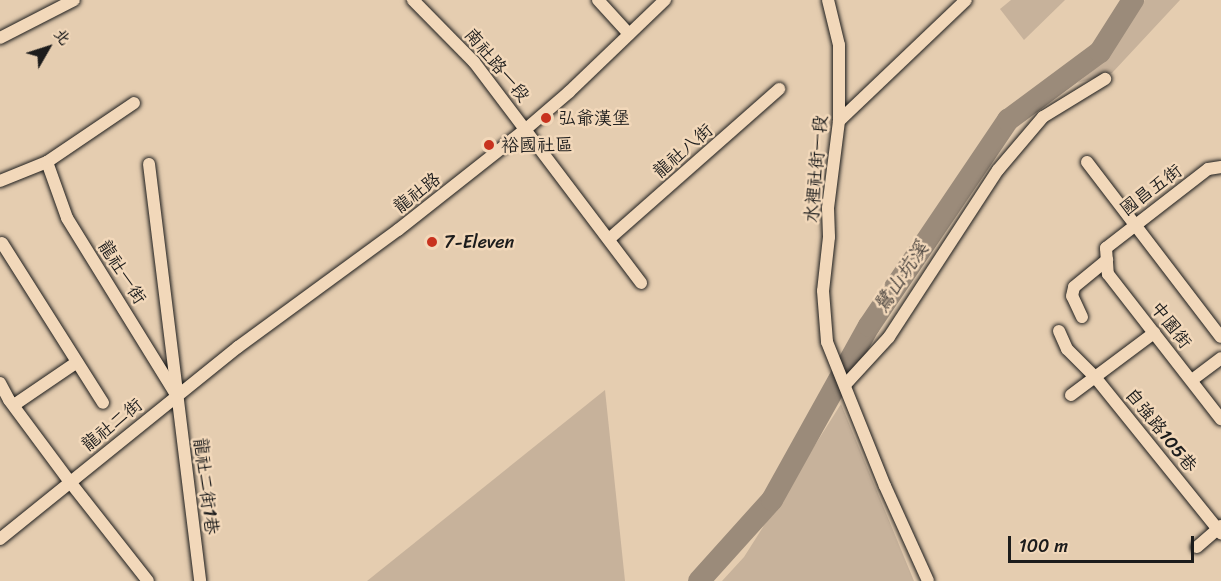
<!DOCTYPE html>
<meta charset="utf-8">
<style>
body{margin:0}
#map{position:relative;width:1221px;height:581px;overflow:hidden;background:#e5cdb0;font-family:Sriracha,"LXGW WenKai TC",sans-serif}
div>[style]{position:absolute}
.green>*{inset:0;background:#c7b29b}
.river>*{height:22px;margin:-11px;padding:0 11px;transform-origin:11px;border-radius:11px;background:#9b8b7a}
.roads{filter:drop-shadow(0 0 2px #1c1c1c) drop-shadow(0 0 2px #1c1c1c)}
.street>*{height:12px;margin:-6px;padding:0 6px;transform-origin:6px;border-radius:6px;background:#f2d8ba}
.dots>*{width:16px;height:16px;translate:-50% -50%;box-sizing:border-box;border:3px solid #f2d8ba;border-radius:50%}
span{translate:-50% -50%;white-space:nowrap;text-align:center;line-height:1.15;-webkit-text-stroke:5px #f2d8ba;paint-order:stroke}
.street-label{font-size:18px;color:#1c1c1c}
.poi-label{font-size:18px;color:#1c1c1c}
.left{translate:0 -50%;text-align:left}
.water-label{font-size:20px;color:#4f4842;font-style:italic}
.north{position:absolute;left:18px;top:18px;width:60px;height:60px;-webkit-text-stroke:4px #f2d8ba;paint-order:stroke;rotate:51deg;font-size:16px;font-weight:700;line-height:24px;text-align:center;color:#1c1c1c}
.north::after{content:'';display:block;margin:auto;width:21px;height:27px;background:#1c1c1c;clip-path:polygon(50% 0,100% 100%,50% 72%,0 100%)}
.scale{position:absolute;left:1008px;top:536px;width:186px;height:27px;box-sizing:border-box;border:3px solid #1c1c1c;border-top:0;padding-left:8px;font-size:18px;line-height:21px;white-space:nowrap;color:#1c1c1c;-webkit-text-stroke:4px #f2d8ba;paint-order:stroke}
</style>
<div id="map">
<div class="green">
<i style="clip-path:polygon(1011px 0,1065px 0,1024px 40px,1000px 9px)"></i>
<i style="clip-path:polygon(1145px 0,1180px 0,1112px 73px,1077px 83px,1109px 57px)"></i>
<i style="clip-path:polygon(605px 390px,625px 581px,367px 581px)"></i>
<i style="clip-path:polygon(841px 404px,914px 581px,722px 581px,744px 557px)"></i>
</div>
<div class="river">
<i style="left:699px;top:581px;width:109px;rotate:-48deg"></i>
<i style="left:772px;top:500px;width:199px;rotate:-60.9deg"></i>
<i style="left:869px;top:326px;width:249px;rotate:-56deg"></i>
<i style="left:1008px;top:120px;width:114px;rotate:-36.5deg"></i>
<i style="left:1100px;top:52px;width:62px;rotate:-57.6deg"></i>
</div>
<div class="roads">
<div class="street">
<i style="left:413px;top:0;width:87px;rotate:45.5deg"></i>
<i style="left:474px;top:62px;width:277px;rotate:52.9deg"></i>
<i style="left:598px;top:0;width:46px;rotate:47.6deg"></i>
<i style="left:828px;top:0;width:46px;rotate:76.3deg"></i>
<i style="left:839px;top:45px;width:76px;rotate:90deg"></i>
<i style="left:839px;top:121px;width:88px;rotate:97.2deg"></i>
<i style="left:828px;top:208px;width:29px;rotate:88deg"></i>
<i style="left:829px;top:237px;width:54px;rotate:96.3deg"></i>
<i style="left:823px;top:291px;width:51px;rotate:85.5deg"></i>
<i style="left:827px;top:342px;width:155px;rotate:68.1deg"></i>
<i style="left:885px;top:486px;width:104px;rotate:65.6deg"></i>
<i style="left:0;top:38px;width:83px;rotate:-27.2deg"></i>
<i style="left:839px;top:121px;width:175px;rotate:-43.6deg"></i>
<i style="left:47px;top:162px;width:59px;rotate:70.3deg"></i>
<i style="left:67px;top:218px;width:206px;rotate:58.3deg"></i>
<i style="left:1087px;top:162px;width:220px;rotate:52.6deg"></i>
<i style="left:149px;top:164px;width:420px;rotate:83deg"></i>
<i style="left:1221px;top:167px;width:13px;rotate:171deg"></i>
<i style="left:1208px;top:169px;width:129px;rotate:142.2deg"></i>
<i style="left:1106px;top:248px;width:26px;rotate:86deg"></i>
<i style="left:1108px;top:274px;width:184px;rotate:52.1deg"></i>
<i style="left:0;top:181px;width:51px;rotate:-22deg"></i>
<i style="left:47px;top:162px;width:105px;rotate:-34.1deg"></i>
<i style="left:609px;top:239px;width:227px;rotate:-41.4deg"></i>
<i style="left:2px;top:243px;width:189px;rotate:57.7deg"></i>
<i style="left:1082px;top:317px;width:23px;rotate:-115deg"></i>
<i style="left:1072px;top:296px;width:9px;rotate:-77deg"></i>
<i style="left:1074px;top:287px;width:43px;rotate:-39.3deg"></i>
<i style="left:1059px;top:331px;width:20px;rotate:66deg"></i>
<i style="left:1067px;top:349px;width:40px;rotate:45deg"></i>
<i style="left:1095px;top:377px;width:201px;rotate:51.1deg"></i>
<i style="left:1192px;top:380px;width:36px;rotate:-37deg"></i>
<i style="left:0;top:383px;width:19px;rotate:62deg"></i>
<i style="left:9px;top:400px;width:102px;rotate:53.4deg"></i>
<i style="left:70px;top:482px;width:126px;rotate:51.8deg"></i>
<i style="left:845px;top:385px;width:65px;rotate:-47.5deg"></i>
<i style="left:889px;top:337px;width:199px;rotate:-56.9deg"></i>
<i style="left:998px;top:170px;width:70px;rotate:-49.7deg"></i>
<i style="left:1043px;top:117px;width:73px;rotate:-31.5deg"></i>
<i style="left:1071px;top:395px;width:104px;rotate:-36.8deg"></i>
<i style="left:14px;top:405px;width:76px;rotate:-34.3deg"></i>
<i style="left:0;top:539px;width:306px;rotate:-38.9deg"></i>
<i style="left:238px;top:347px;width:198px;rotate:-36.2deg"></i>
<i style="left:398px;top:230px;width:163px;rotate:-38.3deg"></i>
<i style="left:526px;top:129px;width:57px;rotate:-40.7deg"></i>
<i style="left:569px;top:92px;width:133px;rotate:-43.8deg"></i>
<i style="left:1197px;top:547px;width:32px;rotate:-41deg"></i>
</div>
</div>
<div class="dots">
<i style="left:546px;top:118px;background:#c8321e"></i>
<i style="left:489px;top:145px;background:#c8321e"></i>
<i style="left:432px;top:242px;background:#c8321e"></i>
</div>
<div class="street-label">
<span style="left:497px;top:65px;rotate:50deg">南社路一段</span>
<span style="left:683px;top:151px;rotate:-41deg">龍社八街</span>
<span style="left:816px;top:169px;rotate:-85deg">水裡社街一段</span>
<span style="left:1151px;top:190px;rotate:-37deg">國昌五街</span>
<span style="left:417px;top:193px;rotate:-38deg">龍社路</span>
<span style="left:122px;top:272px;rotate:57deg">龍社一街</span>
<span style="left:1171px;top:325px;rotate:52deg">中園街</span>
<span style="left:112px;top:425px;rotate:-39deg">龍社二街</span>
<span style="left:1161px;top:430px;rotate:51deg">自強路105巷</span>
<span style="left:206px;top:486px;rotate:83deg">龍社二街1巷</span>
</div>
<div class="poi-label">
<span class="left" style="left:558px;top:118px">弘爺漢堡</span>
<span class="left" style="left:501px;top:145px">裕國社區</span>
<span class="left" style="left:444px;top:242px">7-Eleven</span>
</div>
<div class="water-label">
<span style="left:901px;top:277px;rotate:-56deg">鷺山坑溪</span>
</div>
<div class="north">北</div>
<div class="scale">100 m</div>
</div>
